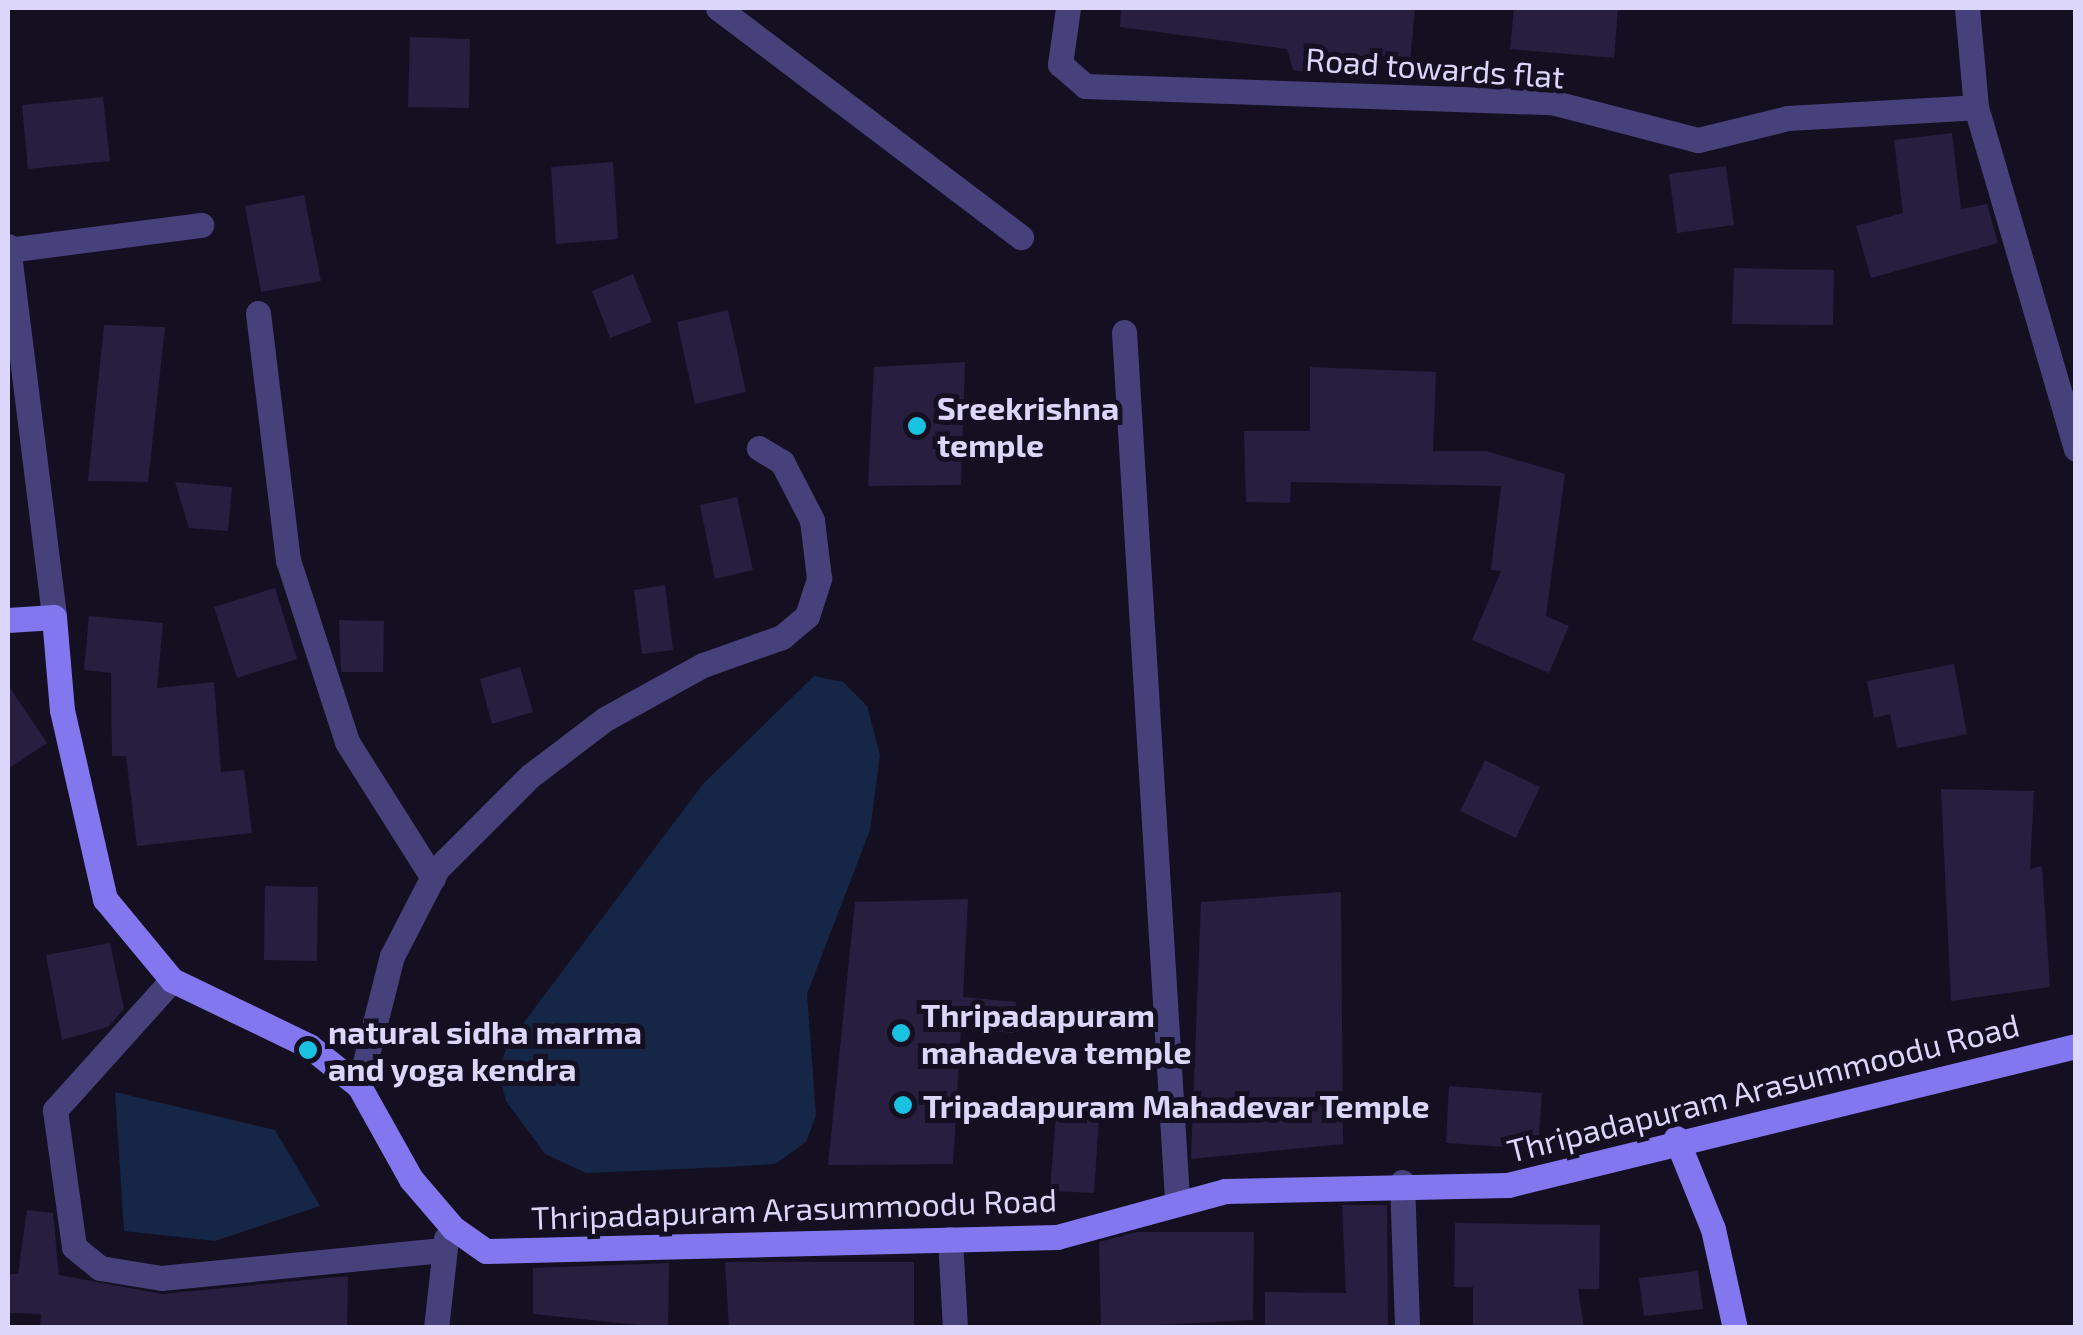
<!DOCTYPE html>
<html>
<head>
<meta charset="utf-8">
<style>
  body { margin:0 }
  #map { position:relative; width:2083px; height:1335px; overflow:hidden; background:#141021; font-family:"Exo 2",sans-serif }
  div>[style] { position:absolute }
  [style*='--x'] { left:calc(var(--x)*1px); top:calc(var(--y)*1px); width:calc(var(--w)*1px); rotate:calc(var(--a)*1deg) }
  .water>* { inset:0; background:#152646 }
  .building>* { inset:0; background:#271e40 }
  .street>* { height:25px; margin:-12.5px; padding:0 12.5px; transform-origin:12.5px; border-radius:12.5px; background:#46417b }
  .secondary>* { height:25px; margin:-12.5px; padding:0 12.5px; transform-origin:12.5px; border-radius:12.5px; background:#8277ef }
  .dots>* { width:28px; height:28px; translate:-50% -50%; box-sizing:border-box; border:5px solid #141021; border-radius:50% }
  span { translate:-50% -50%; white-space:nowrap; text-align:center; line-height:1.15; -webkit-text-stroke:10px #141021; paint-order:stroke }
  .street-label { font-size:32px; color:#dcd6fa }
  .poi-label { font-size:32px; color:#dcd6fa; font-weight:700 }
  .left { translate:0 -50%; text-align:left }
  .frame { position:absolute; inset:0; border:10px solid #dcd6fa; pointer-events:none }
</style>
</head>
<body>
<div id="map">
  <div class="water">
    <i style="clip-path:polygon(814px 676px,843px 682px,867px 706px,880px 755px,870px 830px,807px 994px,816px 1115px,806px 1142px,775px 1164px,727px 1167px,586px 1173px,545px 1154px,506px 1101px,499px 1073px,507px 1045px,703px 784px)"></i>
    <i style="clip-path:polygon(115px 1092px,275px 1130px,320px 1206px,215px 1241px,124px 1231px)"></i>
  </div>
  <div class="building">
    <i style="clip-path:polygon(1121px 8px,1415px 8px,1410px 62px,1321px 54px,1318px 74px,1293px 70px,1287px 49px,1120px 27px)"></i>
    <i style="clip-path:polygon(1514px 8px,1618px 8px,1614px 58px,1510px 49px)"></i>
    <i style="clip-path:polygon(410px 37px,470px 39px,469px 108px,408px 107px)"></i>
    <i style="clip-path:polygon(103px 97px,110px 161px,28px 169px,22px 105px)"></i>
    <i style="clip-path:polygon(1952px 133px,1961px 209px,1987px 204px,1998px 243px,1871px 278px,1856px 226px,1903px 213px,1894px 140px)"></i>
    <i style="clip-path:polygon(613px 162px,618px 239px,556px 244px,551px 167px)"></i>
    <i style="clip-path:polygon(1726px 166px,1734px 225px,1677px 233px,1669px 174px)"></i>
    <i style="clip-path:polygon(304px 195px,321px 281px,261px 292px,245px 206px)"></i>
    <i style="clip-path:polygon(1734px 268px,1834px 270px,1833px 325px,1732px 324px)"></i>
    <i style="clip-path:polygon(633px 274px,652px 322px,610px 338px,592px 291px)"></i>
    <i style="clip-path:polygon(728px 310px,746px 392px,695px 404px,677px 322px)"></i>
    <i style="clip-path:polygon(104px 325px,165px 327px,148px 482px,88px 481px)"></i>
    <i style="clip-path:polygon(965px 362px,961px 485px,868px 486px,874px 367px)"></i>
    <i style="clip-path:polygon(1310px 367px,1436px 372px,1433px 451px,1486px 451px,1565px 474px,1546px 616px,1569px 626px,1549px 673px,1472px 640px,1501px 571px,1491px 570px,1501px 486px,1291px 482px,1290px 503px,1246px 502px,1244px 431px,1310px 431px)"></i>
    <i style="clip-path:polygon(175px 482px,232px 487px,228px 531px,189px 528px)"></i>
    <i style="clip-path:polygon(737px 497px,753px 570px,715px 579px,700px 505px)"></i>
    <i style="clip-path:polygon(665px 585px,673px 650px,642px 654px,634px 590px)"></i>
    <i style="clip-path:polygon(275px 588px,297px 659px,237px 678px,214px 607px)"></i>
    <i style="clip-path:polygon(89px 616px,163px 623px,157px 688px,214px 682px,221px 772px,244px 770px,252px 833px,137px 846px,126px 756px,112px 756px,111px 673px,84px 670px)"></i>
    <i style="clip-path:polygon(339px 620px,384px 621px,383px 672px,341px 672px)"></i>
    <i style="clip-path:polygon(1954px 664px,1967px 734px,1897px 748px,1890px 714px,1874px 718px,1867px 681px)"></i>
    <i style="clip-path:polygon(520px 667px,533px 712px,492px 724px,480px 679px)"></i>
    <i style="clip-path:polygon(8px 685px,47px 743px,8px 769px)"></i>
    <i style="clip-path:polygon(1485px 760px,1540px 787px,1516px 838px,1460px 811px)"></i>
    <i style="clip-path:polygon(1941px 789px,2034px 791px,2030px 869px,2042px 866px,2050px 987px,1951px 1001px)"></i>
    <i style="clip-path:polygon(265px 886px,318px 887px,317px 961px,264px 960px)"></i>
    <i style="clip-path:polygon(1341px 892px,1343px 1144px,1191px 1159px,1201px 902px)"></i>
    <i style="clip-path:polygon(968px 899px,963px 997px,1016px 1002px,1013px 1033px,961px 1028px,953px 1164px,828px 1165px,855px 902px)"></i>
    <i style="clip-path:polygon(110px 943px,124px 1009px,108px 1027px,62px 1040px,46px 955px)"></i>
    <i style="clip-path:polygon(1449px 1086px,1542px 1093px,1538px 1149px,1446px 1143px)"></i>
    <i style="clip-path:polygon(1056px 1115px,1099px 1118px,1094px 1193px,1050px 1191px)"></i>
    <i style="clip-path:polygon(1342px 1205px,1387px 1205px,1388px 1328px,1265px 1328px,1265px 1292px,1346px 1293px)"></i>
    <i style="clip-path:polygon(27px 1210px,53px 1213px,59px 1275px,162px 1294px,348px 1276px,347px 1328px,40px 1328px,41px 1314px,8px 1313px,8px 1274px,18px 1274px)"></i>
    <i style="clip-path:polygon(1455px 1223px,1600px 1225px,1599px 1289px,1578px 1289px,1584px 1328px,1473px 1328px,1473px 1287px,1454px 1287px)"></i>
    <i style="clip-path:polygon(1137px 1232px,1254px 1232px,1253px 1320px,1101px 1328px,1099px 1242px)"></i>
    <i style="clip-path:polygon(725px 1262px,914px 1262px,914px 1328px,729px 1328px)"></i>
    <i style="clip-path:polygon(669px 1263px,668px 1328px,533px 1314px,533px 1268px)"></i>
    <i style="clip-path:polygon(1698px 1271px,1703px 1309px,1644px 1316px,1639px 1278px)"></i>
  </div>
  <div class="street">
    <i style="--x:718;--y:8;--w:380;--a:37.1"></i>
    <i style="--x:1068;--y:8;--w:57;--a:98.1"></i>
    <i style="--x:1060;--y:64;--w:33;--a:41"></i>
    <i style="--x:1085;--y:86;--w:466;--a:2"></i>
    <i style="--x:1551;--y:102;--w:152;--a:14.5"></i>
    <i style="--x:1698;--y:140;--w:93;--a:-13.7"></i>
    <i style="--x:1788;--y:118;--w:188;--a:-3.3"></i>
    <i style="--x:1976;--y:107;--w:356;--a:73.7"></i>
    <i style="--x:1967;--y:8;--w:99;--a:84.8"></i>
    <i style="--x:8;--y:246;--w:374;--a:82.9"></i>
    <i style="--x:8;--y:250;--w:195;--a:-7.4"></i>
    <i style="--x:258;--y:313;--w:249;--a:83.1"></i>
    <i style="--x:288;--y:560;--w:191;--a:72"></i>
    <i style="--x:347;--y:742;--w:161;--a:57.7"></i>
    <i style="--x:1124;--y:332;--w:869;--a:86.5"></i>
    <i style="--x:172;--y:980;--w:175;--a:132"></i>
    <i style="--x:55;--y:1110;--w:138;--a:82.1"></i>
    <i style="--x:74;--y:1247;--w:33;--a:39"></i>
    <i style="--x:100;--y:1268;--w:62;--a:9.3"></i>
    <i style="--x:161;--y:1278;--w:280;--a:-5.7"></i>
    <i style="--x:359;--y:1086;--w:134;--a:-75.8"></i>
    <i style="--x:392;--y:956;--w:98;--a:-62.7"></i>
    <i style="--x:437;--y:869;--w:132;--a:-45"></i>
    <i style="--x:530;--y:776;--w:94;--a:-37.2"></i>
    <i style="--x:605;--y:719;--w:112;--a:-28.9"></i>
    <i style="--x:703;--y:665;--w:84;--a:-19.5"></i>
    <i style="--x:782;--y:637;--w:33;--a:-40"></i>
    <i style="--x:807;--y:616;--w:40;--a:-72"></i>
    <i style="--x:819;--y:578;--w:58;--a:-96.9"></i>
    <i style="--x:812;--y:520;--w:65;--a:-117.3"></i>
    <i style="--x:782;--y:462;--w:27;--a:-149"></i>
    <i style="--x:1402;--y:1182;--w:146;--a:88"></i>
    <i style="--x:950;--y:1239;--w:89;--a:86.8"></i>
    <i style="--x:436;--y:1328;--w:90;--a:-83.6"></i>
  </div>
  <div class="secondary">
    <i style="--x:8;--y:620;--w:46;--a:-3.7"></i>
    <i style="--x:54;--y:617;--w:93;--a:85.1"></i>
    <i style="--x:62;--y:710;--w:194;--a:77.2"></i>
    <i style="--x:105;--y:899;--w:105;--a:50.4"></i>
    <i style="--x:172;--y:980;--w:152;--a:25.7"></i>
    <i style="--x:309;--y:1046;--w:64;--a:38.7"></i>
    <i style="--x:359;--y:1086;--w:107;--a:60.8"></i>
    <i style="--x:411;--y:1179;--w:65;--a:49.4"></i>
    <i style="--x:453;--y:1228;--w:40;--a:34.9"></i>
    <i style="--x:486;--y:1251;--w:571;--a:-1.4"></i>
    <i style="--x:1057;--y:1237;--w:174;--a:-15.3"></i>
    <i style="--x:1225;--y:1191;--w:283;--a:-1.2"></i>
    <i style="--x:1508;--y:1185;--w:585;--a:-13.75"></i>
    <i style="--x:1676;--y:1138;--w:98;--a:67.9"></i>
    <i style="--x:1713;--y:1229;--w:101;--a:77.5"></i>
  </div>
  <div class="dots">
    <i style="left:917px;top:426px;background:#1ac2e2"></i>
    <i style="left:901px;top:1033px;background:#1ac2e2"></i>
    <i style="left:308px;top:1050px;background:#1ac2e2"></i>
    <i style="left:903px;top:1105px;background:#1ac2e2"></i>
  </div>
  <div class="street-label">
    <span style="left:1435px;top:67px;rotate:4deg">Road towards flat</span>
    <span style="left:1763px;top:1087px;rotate:-14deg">Thripadapuram Arasummoodu Road</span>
    <span style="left:794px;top:1208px;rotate:-2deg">Thripadapuram Arasummoodu Road</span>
  </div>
  <div class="poi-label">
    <span class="left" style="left:937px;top:426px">Sreekrishna<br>temple</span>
    <span class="left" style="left:921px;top:1033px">Thripadapuram<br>mahadeva temple</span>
    <span class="left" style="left:328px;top:1050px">natural sidha marma<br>and yoga kendra</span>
    <span class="left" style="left:923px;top:1105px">Tripadapuram Mahadevar Temple</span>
  </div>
  <div class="frame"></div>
</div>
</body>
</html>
